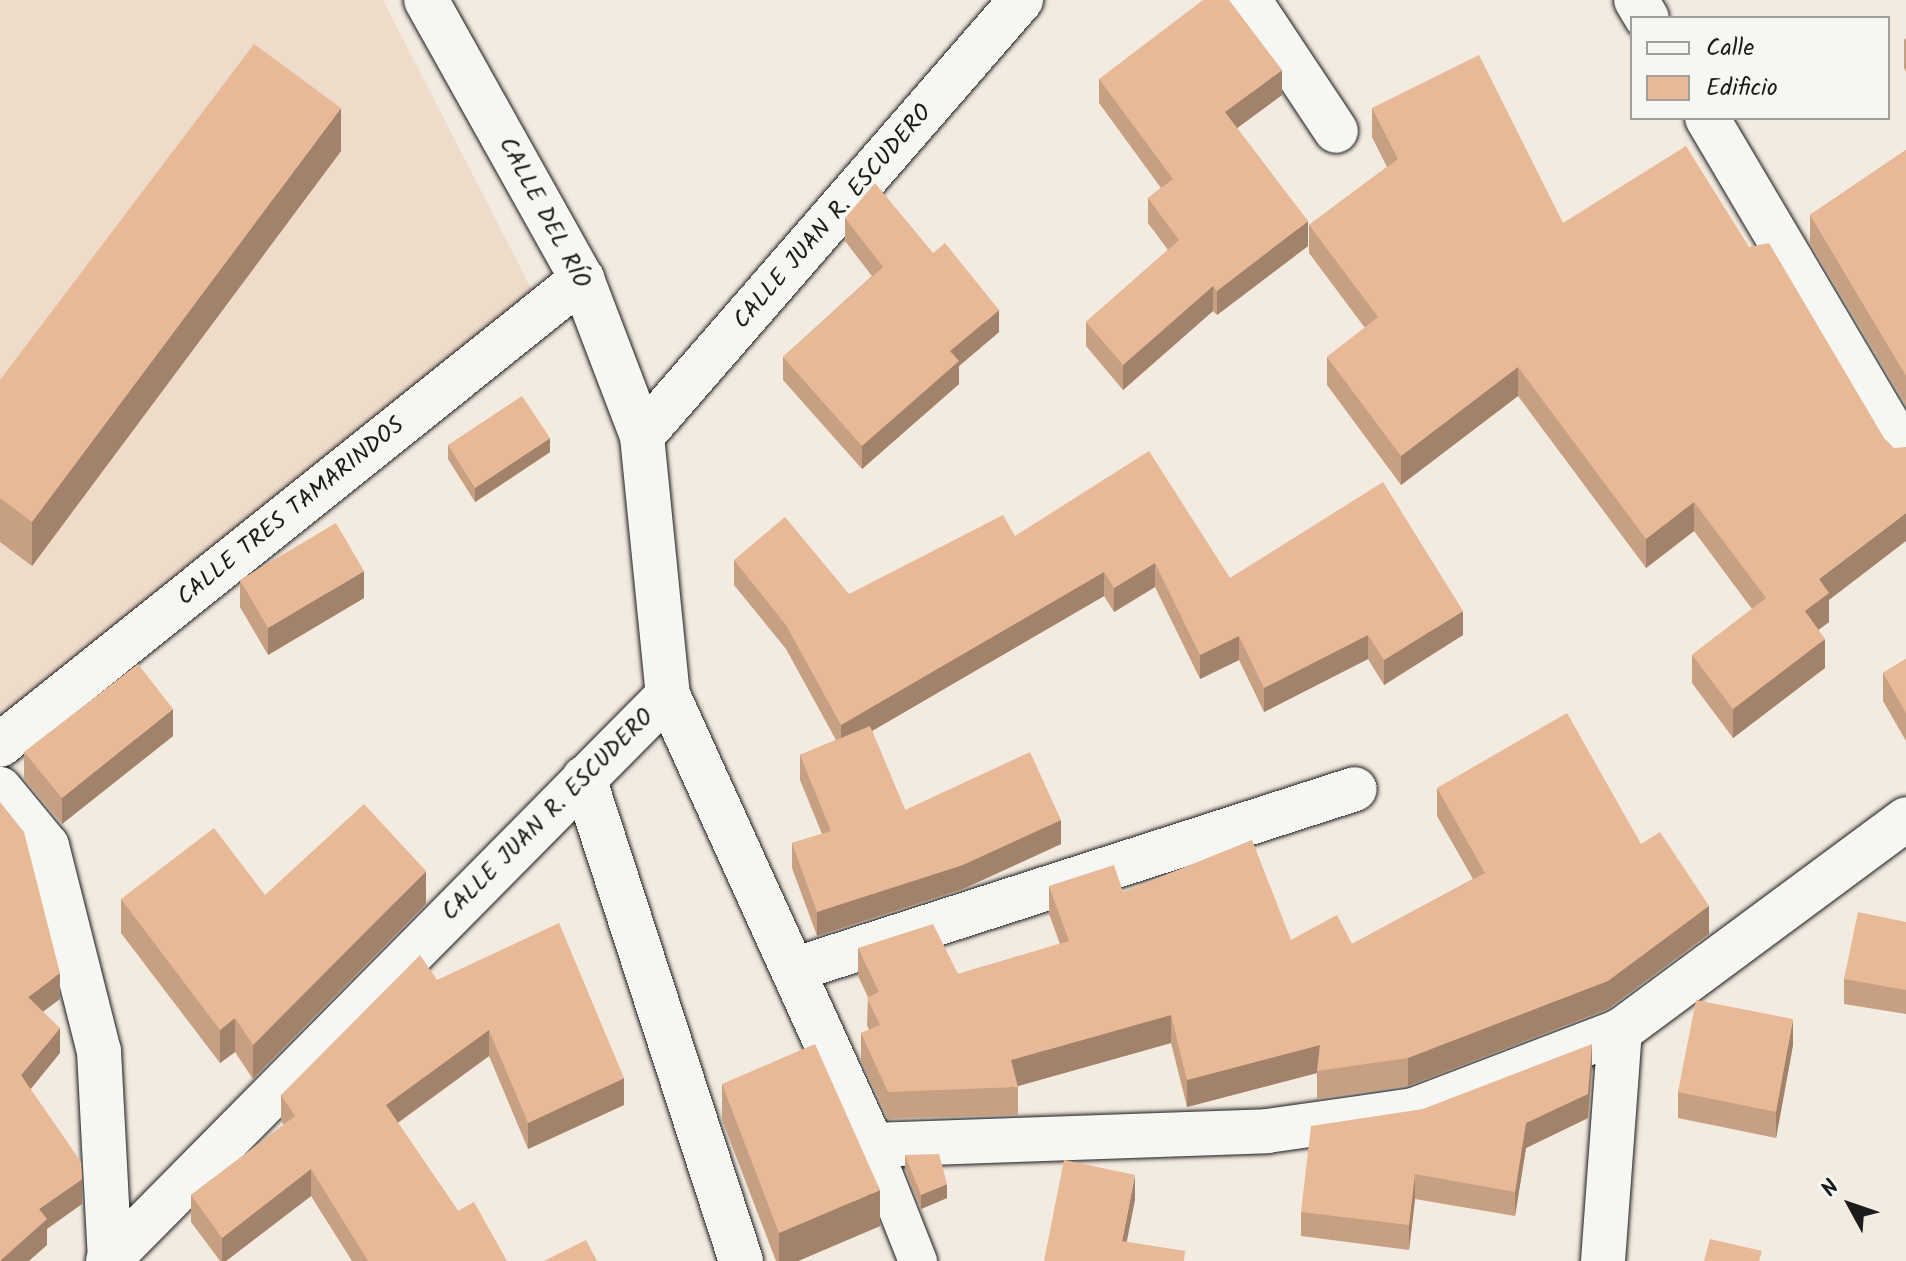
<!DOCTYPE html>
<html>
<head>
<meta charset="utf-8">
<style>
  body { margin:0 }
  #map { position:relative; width:1906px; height:1261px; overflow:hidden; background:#f3eae0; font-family:Kalam,sans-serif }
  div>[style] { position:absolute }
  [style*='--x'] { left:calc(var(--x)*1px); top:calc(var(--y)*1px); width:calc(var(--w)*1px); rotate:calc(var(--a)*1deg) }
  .built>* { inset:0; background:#efdbca }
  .roads { filter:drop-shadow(0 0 2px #1c1c1c) drop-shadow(0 0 2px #1c1c1c) }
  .lane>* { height:38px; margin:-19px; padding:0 19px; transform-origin:19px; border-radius:19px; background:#f6f6f2 }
  .street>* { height:44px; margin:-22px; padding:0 22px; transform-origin:22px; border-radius:22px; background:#f6f6f2 }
  .wall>* { inset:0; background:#c79f82 }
  .shaded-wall>* { inset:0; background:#a2826a }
  .building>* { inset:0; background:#e7b997 }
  span { translate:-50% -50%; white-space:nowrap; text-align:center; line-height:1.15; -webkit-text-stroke:6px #f6f6f2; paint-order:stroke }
  .street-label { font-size:24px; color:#1c1c1c }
  .legend { position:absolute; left:1630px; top:16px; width:260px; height:104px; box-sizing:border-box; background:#f6f6f2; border:2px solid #9f9f9c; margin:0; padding:10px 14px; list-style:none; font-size:24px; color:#1c1c1c }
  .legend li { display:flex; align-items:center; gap:16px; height:40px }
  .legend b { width:40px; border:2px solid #9f9f9c }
  .north { position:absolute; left:1810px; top:1165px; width:80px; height:80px; -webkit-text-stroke:6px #f6f6f2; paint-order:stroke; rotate:310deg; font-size:22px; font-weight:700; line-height:32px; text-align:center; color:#1c1c1c }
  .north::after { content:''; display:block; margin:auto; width:28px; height:36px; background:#1c1c1c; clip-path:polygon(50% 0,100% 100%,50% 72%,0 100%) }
</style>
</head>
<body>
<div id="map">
  <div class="built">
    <i style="clip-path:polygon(0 0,383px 0,533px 292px,0 716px)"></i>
  </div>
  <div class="roads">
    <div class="lane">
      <i style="--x:872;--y:1145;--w:125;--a:68.4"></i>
    </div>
    <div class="street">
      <i style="--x:426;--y:0;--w:320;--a:60.8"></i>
      <i style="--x:582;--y:279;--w:168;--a:69.1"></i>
      <i style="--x:642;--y:436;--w:260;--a:84.3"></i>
      <i style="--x:668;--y:695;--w:494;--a:65.6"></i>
      <i style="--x:872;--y:1145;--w:395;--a:-2"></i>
      <i style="--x:1267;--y:1131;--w:148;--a:-8.1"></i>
      <i style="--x:1414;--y:1110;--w:221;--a:-21"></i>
      <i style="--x:1620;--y:1031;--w:356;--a:-36.5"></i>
      <i style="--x:1249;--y:0;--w:157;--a:56.4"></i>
      <i style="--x:1636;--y:0;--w:21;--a:59"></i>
      <i style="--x:1707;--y:118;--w:391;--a:59.4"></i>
      <i style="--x:642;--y:436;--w:578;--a:-49"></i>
      <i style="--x:0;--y:745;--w:746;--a:-38.68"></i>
      <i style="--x:584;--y:778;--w:508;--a:71.99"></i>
      <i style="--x:0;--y:789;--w:74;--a:50.5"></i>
      <i style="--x:47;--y:846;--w:211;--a:75.8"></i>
      <i style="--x:99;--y:1051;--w:208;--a:87"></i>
      <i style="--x:793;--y:970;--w:590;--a:-17.85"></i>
      <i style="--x:108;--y:1261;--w:796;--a:-45.31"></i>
      <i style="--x:1603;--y:1261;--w:231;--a:-85.8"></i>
    </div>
  </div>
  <div class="wall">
    <i style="clip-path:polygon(1906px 38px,1906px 72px,1904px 68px,1904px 40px)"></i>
    <i style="clip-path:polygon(1099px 79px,1282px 95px,1237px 128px,1308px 246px,1217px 315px,1213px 311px,1123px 390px,1086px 346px,1086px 322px,1168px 250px,1148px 223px,1148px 198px,1161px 188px,1099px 103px)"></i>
    <i style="clip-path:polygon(1372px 108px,1563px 223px,1829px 600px,1829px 622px,1818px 630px,1825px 668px,1733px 738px,1692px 683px,1692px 655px,1752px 609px,1694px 531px,1646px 568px,1518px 396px,1401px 485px,1327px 385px,1327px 357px,1365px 328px,1309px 253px,1309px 225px,1387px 167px,1372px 137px)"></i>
    <i style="clip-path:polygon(1906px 150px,1906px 405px,1810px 243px,1810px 215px)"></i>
    <i style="clip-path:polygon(341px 151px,32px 566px,0 542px,0 380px)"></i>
    <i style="clip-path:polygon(845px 218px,999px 332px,959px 366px,959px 384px,862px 469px,783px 380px,783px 357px,872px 276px,845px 241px)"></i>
    <i style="clip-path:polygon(448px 445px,550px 452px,475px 502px,448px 459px)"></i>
    <i style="clip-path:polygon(1015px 536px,1230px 578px,1463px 635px,1384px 685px,1368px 659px,1264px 712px,1239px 660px,1200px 679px,1155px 587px,1114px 612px,1104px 596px,872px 731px,905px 810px,1061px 844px,963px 889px,817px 936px,792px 868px,792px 843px,822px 834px,800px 780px,800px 755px,836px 740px,786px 649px,734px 585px,734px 560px,849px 594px)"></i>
    <i style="clip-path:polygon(240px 580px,364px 598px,268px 655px,240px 607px)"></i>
    <i style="clip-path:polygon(1906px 659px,1906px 741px,1883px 701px,1883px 673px)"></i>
    <i style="clip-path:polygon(173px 736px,62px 824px,24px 779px,24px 752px)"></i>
    <i style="clip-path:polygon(1437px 788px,1641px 844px,1709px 934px,1608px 1009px,1408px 1086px,1317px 1099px,1317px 1073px,1187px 1107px,1171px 1043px,1018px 1086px,1018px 1115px,888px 1119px,861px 1061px,861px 1033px,869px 1030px,867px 1025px,868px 997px,858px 976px,858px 948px,958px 974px,1060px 944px,1049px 914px,1049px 886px,1123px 892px,1291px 940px,1352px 944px,1473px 879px,1437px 816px)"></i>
    <i style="clip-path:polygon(265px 895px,426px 904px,253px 1079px,235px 1052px,220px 1063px,121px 933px,121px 899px)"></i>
    <i style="clip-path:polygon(1906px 922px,1906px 1014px,1844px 1004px,1844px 979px)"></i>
    <i style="clip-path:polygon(437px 980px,624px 1105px,528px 1149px,489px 1056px,398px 1123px,458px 1211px,507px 1261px,352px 1261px,311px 1196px,226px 1261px,220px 1261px,191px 1222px,191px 1195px,284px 1125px,281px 1121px,281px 1095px)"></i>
    <i style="clip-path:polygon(1793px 1045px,1776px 1138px,1678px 1118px,1678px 1092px)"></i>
    <i style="clip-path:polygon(1592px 1068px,1588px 1118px,1526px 1148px,1515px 1216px,1415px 1199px,1409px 1250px,1301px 1236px,1301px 1212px,1423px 1109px)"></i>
    <i style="clip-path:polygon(722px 1084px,880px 1226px,798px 1261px,776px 1261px,722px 1120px)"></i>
    <i style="clip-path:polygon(905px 1155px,947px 1198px,921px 1209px,905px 1169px)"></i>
  </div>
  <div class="shaded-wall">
    <i style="clip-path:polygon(1282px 70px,1282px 95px,1225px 137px,1225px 112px)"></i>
    <i style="clip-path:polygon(341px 108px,341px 151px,32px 566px,32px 522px)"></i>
    <i style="clip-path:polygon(1308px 221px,1308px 246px,1217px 315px,1217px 291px)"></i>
    <i style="clip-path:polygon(1213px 286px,1213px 311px,1123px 390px,1123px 365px)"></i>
    <i style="clip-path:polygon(999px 310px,999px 332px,959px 366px,959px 384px,862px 469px,862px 446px,950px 351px)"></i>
    <i style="clip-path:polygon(1518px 367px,1518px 396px,1401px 485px,1401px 456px)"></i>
    <i style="clip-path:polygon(550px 438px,550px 452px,475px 502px,475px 488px)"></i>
    <i style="clip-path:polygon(1694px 502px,1694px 531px,1646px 568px,1646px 539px)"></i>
    <i style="clip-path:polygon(1906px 513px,1906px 541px,1829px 600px,1829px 622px,1805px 640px,1805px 611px,1819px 579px)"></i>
    <i style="clip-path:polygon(1155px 563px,1155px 587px,1114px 612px,1114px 588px)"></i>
    <i style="clip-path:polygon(364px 571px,364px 598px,268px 655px,268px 628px)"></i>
    <i style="clip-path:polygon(1104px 572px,1104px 596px,841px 749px,841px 725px)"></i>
    <i style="clip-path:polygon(1463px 611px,1463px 635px,1384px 685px,1384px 660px)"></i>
    <i style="clip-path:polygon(1368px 635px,1368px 659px,1264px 712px,1264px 688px)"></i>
    <i style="clip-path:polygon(1239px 636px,1239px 660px,1200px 679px,1200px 655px)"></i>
    <i style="clip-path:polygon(1825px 639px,1825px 668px,1733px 738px,1733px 709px)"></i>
    <i style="clip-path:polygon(173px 709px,173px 736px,62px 824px,62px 798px)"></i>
    <i style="clip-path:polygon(1061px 820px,1061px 844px,963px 889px,817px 936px,817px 912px)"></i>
    <i style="clip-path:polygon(426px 871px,426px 904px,253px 1079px,253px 1045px)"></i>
    <i style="clip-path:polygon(1709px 906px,1709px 934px,1608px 1009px,1408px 1086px,1408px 1058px)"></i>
    <i style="clip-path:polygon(60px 973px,60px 999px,28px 1023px,28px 997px)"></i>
    <i style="clip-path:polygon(1171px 1015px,1171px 1043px,1011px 1088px,1011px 1060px)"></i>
    <i style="clip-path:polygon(235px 1018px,235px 1052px,220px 1063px,220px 1030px)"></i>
    <i style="clip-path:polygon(1793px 1019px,1793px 1045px,1776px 1138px,1776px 1112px)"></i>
    <i style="clip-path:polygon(60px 1028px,60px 1053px,21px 1101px,21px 1075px)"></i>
    <i style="clip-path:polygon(489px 1030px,489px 1056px,386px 1131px,386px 1105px)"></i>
    <i style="clip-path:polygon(1592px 1044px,1592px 1068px,1588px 1118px,1526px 1148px,1515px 1216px,1515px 1192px,1526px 1123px)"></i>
    <i style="clip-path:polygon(1320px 1045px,1317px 1073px,1187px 1107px,1187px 1080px)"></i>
    <i style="clip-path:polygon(624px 1078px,624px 1105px,528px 1149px,528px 1123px)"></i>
    <i style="clip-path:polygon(311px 1169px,311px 1196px,226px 1261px,222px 1261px,222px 1238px)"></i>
    <i style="clip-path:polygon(1415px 1174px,1415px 1199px,1409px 1250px,1409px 1225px)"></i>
    <i style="clip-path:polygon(1135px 1175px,1135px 1200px,1123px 1261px,1122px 1241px)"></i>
    <i style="clip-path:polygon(82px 1179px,82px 1204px,47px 1229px,47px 1245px,29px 1261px,0 1261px,39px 1209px)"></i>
    <i style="clip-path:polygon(947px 1184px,947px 1198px,921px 1209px,921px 1195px)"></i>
    <i style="clip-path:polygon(880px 1190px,880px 1226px,798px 1261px,779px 1261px,779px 1233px)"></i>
  </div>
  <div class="building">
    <i style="clip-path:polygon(1203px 0,1229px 0,1282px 70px,1225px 112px,1308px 221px,1217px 291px,1213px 286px,1123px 365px,1086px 322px,1179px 240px,1148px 198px,1173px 179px,1099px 79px)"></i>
    <i style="clip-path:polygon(254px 44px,341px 108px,32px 522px,0 498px,0 380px)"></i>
    <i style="clip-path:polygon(1479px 55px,1563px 223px,1686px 146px,1749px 247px,1769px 243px,1884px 438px,1894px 448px,1906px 447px,1906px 513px,1819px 579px,1829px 593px,1805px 611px,1825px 639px,1733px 709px,1692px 655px,1766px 598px,1694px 502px,1646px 539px,1518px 367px,1401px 456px,1327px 357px,1378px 317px,1309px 225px,1398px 159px,1372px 108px)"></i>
    <i style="clip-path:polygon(1906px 150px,1906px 376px,1810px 215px)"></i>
    <i style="clip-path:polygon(875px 183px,933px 253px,945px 243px,999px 310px,950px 351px,959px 361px,862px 446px,783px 357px,883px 267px,845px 218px)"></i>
    <i style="clip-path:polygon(522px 396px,550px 438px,475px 488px,448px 445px)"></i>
    <i style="clip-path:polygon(1149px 451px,1230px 578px,1383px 482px,1463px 611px,1384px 660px,1368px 635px,1264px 688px,1239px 636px,1200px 655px,1155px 563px,1114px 588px,1104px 572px,841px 725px,786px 625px,734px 560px,785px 517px,849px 594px,1003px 515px,1015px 536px)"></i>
    <i style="clip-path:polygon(336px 523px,364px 571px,268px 628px,240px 580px)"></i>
    <i style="clip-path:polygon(1906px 659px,1906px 713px,1883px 673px)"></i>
    <i style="clip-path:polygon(138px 664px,173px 709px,62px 798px,24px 752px)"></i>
    <i style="clip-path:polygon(1567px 713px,1641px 844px,1660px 832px,1709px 906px,1608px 981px,1408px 1058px,1317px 1071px,1320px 1045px,1187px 1080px,1171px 1015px,1011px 1060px,1018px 1087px,888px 1092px,861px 1033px,880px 1025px,867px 998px,879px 992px,858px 948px,933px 924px,958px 974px,1069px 941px,1049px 886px,1114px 865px,1123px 892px,1252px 840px,1291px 940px,1337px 915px,1352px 944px,1485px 873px,1437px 788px)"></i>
    <i style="clip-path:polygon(870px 726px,905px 810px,1030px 752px,1061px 820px,963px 865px,817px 912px,792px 843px,831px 831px,800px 755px)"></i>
    <i style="clip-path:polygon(0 802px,24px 832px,60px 973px,28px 997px,60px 1028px,21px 1075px,81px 1162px,82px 1179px,39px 1209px,47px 1219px,0 1261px)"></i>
    <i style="clip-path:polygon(364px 804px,426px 871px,253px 1045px,235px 1018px,220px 1030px,121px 899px,214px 828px,265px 895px)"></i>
    <i style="clip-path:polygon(1858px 912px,1906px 922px,1906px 990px,1844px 979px)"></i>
    <i style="clip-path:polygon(559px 923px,624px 1078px,528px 1123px,489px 1030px,386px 1105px,458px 1211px,474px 1202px,507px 1261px,368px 1261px,311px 1169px,222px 1238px,191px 1195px,295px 1116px,281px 1095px,420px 955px,437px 980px)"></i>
    <i style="clip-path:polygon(1696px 1000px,1793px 1019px,1776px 1112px,1678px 1092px)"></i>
    <i style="clip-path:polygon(815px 1044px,880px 1190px,779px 1233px,722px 1084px)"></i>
    <i style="clip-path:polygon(1592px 1044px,1588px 1094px,1526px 1123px,1515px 1192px,1415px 1174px,1409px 1225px,1301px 1212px,1311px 1126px,1423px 1109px)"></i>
    <i style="clip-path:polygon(939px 1154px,947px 1184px,921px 1195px,905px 1155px)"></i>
    <i style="clip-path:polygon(1064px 1160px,1135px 1175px,1122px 1241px,1185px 1251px,1184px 1261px,1044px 1261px)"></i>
    <i style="clip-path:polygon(1710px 1239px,1762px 1251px,1759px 1261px,1704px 1261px)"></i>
    <i style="clip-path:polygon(586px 1240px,597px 1261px,544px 1261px)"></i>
  </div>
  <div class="street-label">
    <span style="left:544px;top:213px;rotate:62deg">CALLE DEL RÍO</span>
    <span style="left:833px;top:217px;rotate:-49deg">CALLE JUAN R. ESCUDERO</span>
    <span style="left:291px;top:512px;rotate:-39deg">CALLE TRES TAMARINDOS</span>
    <span style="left:548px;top:815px;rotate:-45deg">CALLE JUAN R. ESCUDERO</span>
  </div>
  <ul class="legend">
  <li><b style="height:10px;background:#f6f6f2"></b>Calle</li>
  <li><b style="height:22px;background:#e7b997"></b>Edificio</li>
  </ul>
  <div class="north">N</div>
</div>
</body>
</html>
